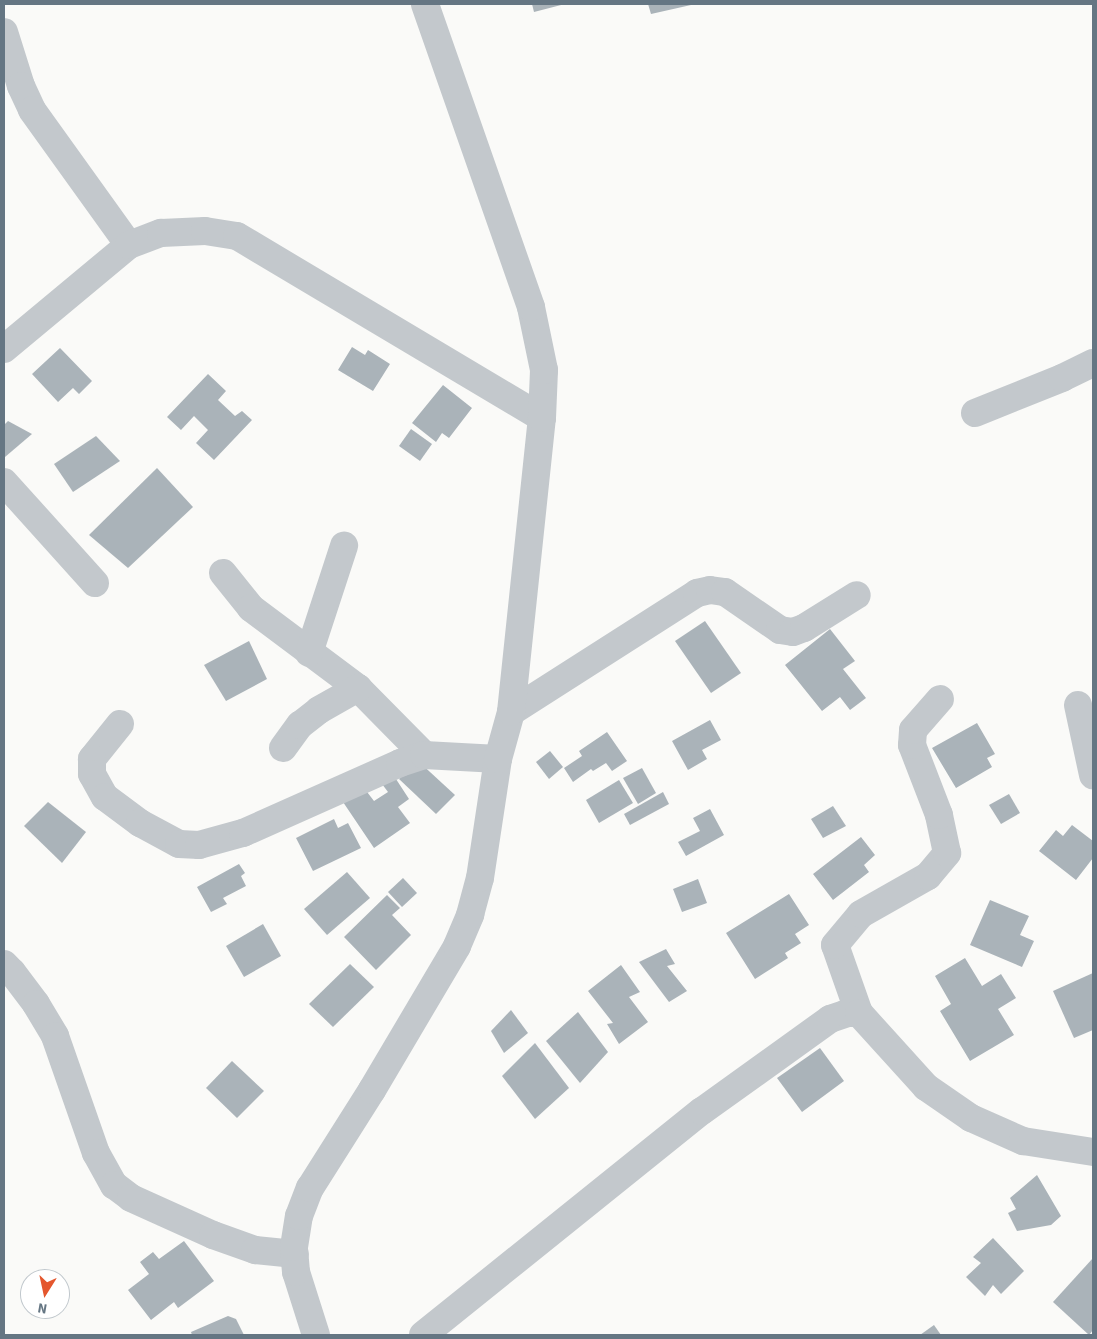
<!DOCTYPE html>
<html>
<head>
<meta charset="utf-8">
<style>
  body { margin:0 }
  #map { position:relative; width:1097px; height:1339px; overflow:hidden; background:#fafaf8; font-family:"Source Sans 3",sans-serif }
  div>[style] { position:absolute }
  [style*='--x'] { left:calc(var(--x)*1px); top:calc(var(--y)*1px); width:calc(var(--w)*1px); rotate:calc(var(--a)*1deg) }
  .building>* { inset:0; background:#aab3b9 }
  .minor>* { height:28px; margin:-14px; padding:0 14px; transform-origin:14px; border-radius:14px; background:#c3c8cc }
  span { translate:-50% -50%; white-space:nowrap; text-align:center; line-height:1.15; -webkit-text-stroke:5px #fff; paint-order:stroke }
  .frame { position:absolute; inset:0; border:5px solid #657683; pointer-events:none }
  .north { position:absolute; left:20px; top:1269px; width:50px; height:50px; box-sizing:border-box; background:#fff; border:1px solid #c1c8cd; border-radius:50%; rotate:190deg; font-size:14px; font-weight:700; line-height:20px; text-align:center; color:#657683 }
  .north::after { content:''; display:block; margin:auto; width:18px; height:22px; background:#e4572e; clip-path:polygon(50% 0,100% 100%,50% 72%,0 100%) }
</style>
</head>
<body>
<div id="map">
  <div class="building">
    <i style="clip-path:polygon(532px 4px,565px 4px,534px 12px)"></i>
    <i style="clip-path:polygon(648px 4px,691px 4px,691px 5px,651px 14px)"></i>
    <i style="clip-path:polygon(352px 347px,365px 355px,368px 350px,390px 364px,373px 391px,338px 370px)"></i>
    <i style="clip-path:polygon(60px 348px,92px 381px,79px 394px,73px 388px,58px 402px,32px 374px)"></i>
    <i style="clip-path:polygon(208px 374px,226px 391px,218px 400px,235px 416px,242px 411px,252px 420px,214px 460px,196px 443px,208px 430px,194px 416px,181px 430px,167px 417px)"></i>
    <i style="clip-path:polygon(443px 385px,472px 408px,449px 438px,442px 433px,436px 442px,412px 423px)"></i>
    <i style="clip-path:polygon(8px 421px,32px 434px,5px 457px,4px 425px)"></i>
    <i style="clip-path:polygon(411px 429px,432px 444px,420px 461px,399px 446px)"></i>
    <i style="clip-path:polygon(96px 436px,120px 461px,73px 492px,54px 464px)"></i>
    <i style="clip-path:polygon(157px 468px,193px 507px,128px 568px,89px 535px)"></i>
    <i style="clip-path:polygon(705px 621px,741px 673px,711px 693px,675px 641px)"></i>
    <i style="clip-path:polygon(830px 629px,855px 661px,843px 669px,866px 698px,850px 710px,840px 697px,822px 711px,785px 665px)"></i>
    <i style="clip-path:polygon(249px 641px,267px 679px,226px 701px,204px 665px)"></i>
    <i style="clip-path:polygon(710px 720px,721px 740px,702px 750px,707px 759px,688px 770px,672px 741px)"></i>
    <i style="clip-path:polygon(977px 723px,995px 754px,987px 758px,992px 767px,956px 788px,932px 748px)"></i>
    <i style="clip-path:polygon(607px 732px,627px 761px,612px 771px,606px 763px,593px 771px,591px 769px,573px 782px,564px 768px,582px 756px,579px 751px)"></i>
    <i style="clip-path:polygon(550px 751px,563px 767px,549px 779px,536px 762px)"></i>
    <i style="clip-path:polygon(417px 760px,455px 795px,436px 814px,399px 779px)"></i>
    <i style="clip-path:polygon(642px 768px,656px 793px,638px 804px,623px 778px)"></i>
    <i style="clip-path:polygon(394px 776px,409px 799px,398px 807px,410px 823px,374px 848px,343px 802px,364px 788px,374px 801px,388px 792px,382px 784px)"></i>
    <i style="clip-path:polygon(619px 780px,633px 803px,599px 823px,586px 800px)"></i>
    <i style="clip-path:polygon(663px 792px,669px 804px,630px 825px,624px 814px)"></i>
    <i style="clip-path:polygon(1009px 794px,1020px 813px,1001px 824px,989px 805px)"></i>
    <i style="clip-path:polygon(48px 802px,86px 832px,62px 863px,24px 826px)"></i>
    <i style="clip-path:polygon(833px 806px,846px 826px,823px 838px,811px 819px)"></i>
    <i style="clip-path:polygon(710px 809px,724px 835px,686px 856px,678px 842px,700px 831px,693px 818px)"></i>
    <i style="clip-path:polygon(334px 819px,338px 828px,348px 823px,361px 848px,313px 871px,296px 838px)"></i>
    <i style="clip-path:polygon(1072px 825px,1093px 841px,1093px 858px,1076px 880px,1039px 851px,1056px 830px,1063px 836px)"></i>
    <i style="clip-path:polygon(861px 837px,875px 855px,864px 865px,869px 872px,833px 900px,813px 874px)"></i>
    <i style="clip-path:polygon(239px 864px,245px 873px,241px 876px,246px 886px,223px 898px,227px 904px,211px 912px,197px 887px)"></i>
    <i style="clip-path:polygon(347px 872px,370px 898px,327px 935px,304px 909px)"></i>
    <i style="clip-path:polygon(403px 878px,417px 893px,402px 907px,388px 892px)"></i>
    <i style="clip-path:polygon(698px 879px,707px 903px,682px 912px,673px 889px)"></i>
    <i style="clip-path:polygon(789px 894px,809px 925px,795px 934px,801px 943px,785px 953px,788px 958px,755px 979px,726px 933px)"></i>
    <i style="clip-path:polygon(387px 895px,400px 908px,392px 915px,411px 935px,376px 970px,344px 937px)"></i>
    <i style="clip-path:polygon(990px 900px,1029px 916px,1020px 935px,1034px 941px,1022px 967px,970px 945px)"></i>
    <i style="clip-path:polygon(263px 924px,281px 956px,244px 977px,226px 946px)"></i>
    <i style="clip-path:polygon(666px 949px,675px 964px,667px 966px,687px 991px,669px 1002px,639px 962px)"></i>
    <i style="clip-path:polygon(965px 958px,982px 986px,1001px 974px,1016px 998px,998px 1009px,1014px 1035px,970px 1061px,940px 1011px,951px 1004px,935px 976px)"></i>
    <i style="clip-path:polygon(350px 964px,374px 987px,333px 1027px,309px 1004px)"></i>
    <i style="clip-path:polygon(621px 965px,640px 992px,629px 997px,648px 1022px,619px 1044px,607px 1024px,613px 1023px,588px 991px)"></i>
    <i style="clip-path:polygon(1093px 973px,1093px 1030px,1074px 1038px,1053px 991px)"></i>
    <i style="clip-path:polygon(511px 1010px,528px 1033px,504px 1053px,491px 1031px)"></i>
    <i style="clip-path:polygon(578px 1012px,608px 1052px,580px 1083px,546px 1041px)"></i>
    <i style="clip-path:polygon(535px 1043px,569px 1088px,535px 1119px,502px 1076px)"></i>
    <i style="clip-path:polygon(820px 1048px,844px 1081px,802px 1112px,777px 1078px)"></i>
    <i style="clip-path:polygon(232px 1061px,264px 1091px,237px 1118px,206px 1088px)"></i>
    <i style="clip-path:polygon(1037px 1175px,1061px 1216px,1051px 1225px,1017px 1231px,1008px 1213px,1016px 1209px,1010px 1198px)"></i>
    <i style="clip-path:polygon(993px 1238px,1024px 1271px,1001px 1294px,993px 1285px,985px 1296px,966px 1277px,981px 1263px,973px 1257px)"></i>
    <i style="clip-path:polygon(184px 1241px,214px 1281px,178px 1308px,174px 1302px,151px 1320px,128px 1290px,149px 1274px,140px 1262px,153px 1252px,159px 1259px)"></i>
    <i style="clip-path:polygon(1093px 1258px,1093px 1330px,1089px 1335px,1053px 1302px)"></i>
    <i style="clip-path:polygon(228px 1316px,236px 1319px,244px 1335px,192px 1335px,191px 1332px)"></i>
    <i style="clip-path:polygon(934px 1325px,941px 1335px,920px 1335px)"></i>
  </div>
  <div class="minor">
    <i style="--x:4;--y:32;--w:57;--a:72.5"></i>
    <i style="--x:21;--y:86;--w:26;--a:65"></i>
    <i style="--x:32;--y:110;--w:166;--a:54.3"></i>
    <i style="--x:4;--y:349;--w:163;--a:-39.8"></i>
    <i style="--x:129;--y:245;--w:34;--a:-21"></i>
    <i style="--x:161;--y:233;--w:44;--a:-2.6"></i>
    <i style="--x:205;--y:231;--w:32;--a:9"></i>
    <i style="--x:237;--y:236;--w:355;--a:30.8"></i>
    <i style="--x:975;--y:413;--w:94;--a:-21.9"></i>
    <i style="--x:1062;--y:378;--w:34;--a:-26"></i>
    <i style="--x:4;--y:482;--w:136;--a:48"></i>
    <i style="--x:223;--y:573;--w:45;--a:51.3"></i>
    <i style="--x:251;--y:608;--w:134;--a:36.8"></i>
    <i style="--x:358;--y:688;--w:94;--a:45.4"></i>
    <i style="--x:309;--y:653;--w:113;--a:-71.9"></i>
    <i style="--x:1078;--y:705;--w:72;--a:77.9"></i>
    <i style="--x:511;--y:712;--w:221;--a:-32.6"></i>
    <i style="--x:697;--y:593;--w:13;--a:-13"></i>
    <i style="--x:710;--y:590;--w:15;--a:8"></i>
    <i style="--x:725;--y:592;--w:67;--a:34.6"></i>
    <i style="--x:780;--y:630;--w:13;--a:9"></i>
    <i style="--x:793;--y:632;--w:12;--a:-20"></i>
    <i style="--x:804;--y:628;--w:62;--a:-31.9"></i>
    <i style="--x:120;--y:724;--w:45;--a:128.7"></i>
    <i style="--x:92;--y:759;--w:15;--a:90"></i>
    <i style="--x:92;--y:774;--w:26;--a:61"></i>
    <i style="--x:105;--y:797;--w:44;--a:36.6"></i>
    <i style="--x:140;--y:823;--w:44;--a:28.3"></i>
    <i style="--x:179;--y:844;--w:20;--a:3"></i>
    <i style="--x:199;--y:845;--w:46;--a:-15.3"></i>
    <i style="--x:243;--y:833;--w:172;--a:-24"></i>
    <i style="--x:400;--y:763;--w:25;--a:-18"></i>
    <i style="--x:424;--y:755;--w:74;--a:3.1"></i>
    <i style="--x:283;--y:748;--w:29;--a:-54"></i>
    <i style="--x:300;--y:725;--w:24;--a:-38"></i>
    <i style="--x:319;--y:710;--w:45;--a:-29.4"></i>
    <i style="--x:4;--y:964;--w:11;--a:45"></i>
    <i style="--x:12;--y:972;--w:40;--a:53"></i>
    <i style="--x:36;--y:1004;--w:37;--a:59"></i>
    <i style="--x:55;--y:1036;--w:124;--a:70.7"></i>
    <i style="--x:96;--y:1153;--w:37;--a:61"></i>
    <i style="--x:114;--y:1185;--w:21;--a:37"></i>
    <i style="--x:131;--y:1198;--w:90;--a:24.3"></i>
    <i style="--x:213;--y:1235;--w:45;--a:19.7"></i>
    <i style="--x:255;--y:1250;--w:40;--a:5.7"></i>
    <i style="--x:859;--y:1013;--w:72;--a:-109.4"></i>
    <i style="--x:835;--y:945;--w:40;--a:-50"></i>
    <i style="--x:861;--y:914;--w:77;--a:-29.6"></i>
    <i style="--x:928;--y:876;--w:30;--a:-50"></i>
    <i style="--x:947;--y:853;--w:39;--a:-102"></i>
    <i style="--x:939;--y:815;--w:75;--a:-111.1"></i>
    <i style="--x:912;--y:745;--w:15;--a:-86"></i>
    <i style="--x:913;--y:730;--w:41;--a:-48.9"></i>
    <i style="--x:316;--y:1335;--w:66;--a:-107.6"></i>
    <i style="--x:296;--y:1272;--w:25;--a:-95"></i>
    <i style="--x:294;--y:1247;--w:31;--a:-81"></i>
    <i style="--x:299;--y:1216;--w:30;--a:-69"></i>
    <i style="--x:310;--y:1188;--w:116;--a:-57.7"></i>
    <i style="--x:372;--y:1090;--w:167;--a:-59.4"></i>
    <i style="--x:457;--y:946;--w:34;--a:-67"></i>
    <i style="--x:470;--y:915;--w:38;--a:-75"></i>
    <i style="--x:480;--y:878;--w:120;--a:-81.4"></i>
    <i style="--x:498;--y:759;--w:49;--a:-74.5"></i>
    <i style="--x:511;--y:712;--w:296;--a:-84"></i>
    <i style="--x:542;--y:418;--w:48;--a:-87.6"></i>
    <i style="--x:544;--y:370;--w:64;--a:-101.7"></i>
    <i style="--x:531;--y:307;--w:321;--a:-109.3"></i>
    <i style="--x:423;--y:1335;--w:358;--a:-38.8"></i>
    <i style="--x:702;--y:1111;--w:158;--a:-35.7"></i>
    <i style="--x:830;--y:1019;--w:18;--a:-19"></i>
    <i style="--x:847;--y:1013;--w:12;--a:0"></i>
    <i style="--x:859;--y:1013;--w:100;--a:47.8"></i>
    <i style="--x:926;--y:1087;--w:55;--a:34.6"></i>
    <i style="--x:971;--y:1118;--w:57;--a:23.9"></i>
    <i style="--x:1023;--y:1141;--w:71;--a:8.9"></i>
  </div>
  <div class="frame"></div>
  <div class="north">N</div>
</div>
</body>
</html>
